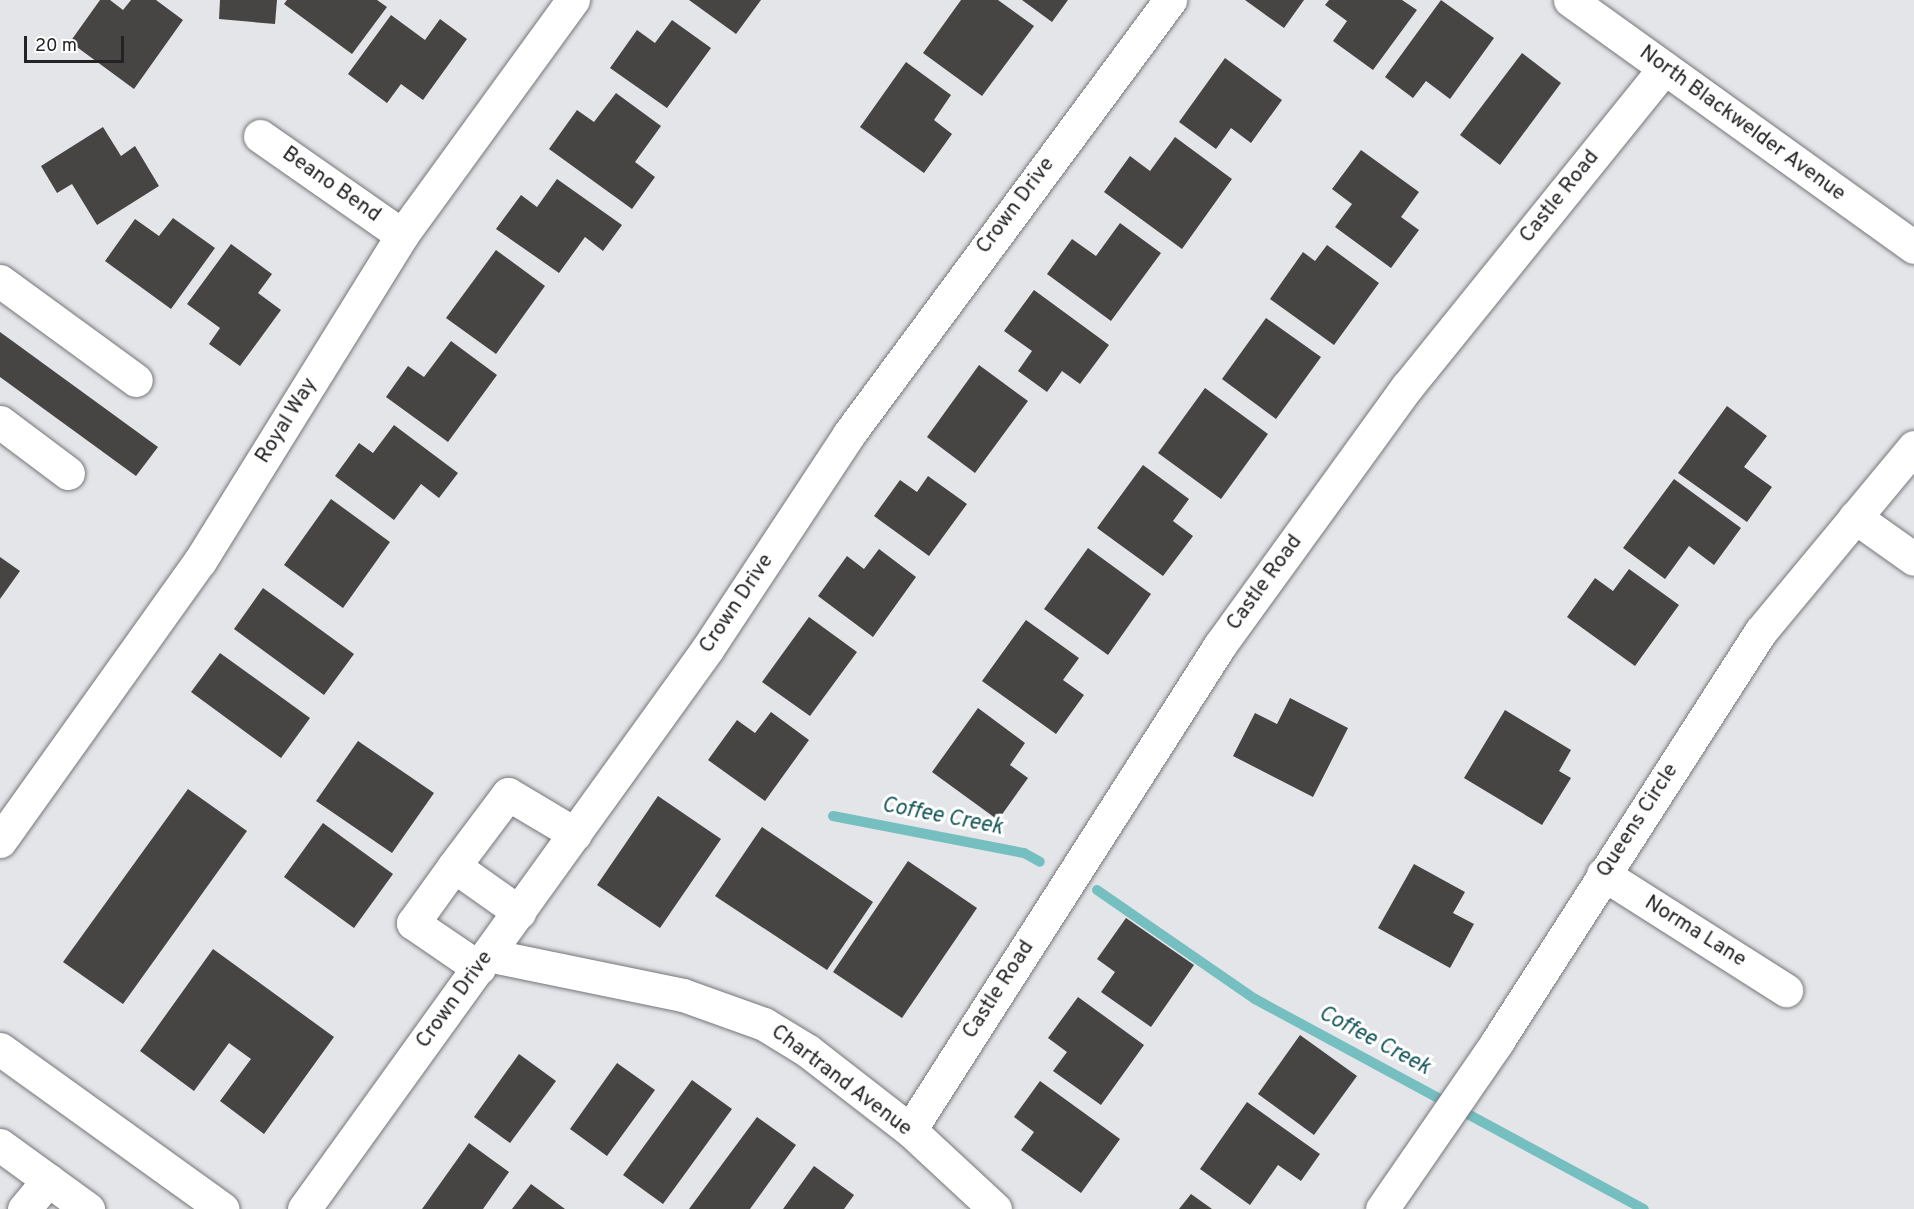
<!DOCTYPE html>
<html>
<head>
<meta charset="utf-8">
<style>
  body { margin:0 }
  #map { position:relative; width:1914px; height:1209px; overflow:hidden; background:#e4e5e9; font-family:Overpass,sans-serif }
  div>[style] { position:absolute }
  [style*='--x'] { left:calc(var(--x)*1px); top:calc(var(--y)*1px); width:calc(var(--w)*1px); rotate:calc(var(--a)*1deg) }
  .stream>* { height:10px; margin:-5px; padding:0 5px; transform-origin:5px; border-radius:5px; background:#75bfc1 }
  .building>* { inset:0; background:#474543 }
  .roads { filter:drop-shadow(0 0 2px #757679) drop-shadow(0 0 2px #757679) }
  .minor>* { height:33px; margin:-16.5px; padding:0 16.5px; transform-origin:16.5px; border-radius:16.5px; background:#fff }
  span { translate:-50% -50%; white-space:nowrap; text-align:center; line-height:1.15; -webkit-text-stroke:6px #fff; paint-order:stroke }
  .street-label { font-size:21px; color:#232325 }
  .water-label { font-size:22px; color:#18585a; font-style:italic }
  .scale { position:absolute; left:24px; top:36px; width:100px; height:27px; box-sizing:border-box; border:3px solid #232325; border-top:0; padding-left:8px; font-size:18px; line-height:21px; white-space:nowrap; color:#232325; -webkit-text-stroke:4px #fff; paint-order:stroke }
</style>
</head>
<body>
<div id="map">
  <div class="stream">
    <i style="--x:833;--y:816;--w:195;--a:11"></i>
    <i style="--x:1024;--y:853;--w:18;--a:29"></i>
    <i style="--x:1097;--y:890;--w:192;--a:34.6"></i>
    <i style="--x:1255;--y:999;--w:442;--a:28.4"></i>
  </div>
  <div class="building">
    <i style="clip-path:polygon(100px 0,110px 0,123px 10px,131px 0,156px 0,183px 20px,134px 89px,70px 42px)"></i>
    <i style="clip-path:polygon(220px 0,277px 0,275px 24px,219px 19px)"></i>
    <i style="clip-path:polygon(287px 0,377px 0,387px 7px,352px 54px,284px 4px)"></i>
    <i style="clip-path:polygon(689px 0,761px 0,736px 34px)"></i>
    <i style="clip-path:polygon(961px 0,998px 0,1034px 26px,982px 96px,923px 53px)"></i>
    <i style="clip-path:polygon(1022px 0,1068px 0,1052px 22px)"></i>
    <i style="clip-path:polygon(1245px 0,1304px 0,1284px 28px)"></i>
    <i style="clip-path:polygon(1329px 0,1402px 0,1417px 10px,1373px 70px,1333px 41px,1347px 21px,1325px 5px)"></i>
    <i style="clip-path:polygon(1441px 0,1494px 38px,1450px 99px,1426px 81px,1413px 98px,1385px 77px)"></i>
    <i style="clip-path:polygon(391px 15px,425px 40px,440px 19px,467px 39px,423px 100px,401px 84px,387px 103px,348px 74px)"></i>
    <i style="clip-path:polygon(672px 20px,711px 48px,667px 108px,610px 68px,637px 30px,655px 43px)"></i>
    <i style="clip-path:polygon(1522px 53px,1561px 83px,1500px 165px,1460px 135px)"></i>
    <i style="clip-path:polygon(1225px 58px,1282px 100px,1251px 143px,1231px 128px,1216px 149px,1179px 122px)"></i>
    <i style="clip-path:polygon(906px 62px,951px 95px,934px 120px,952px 134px,924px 173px,860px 127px)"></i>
    <i style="clip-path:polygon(616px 93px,661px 126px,635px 162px,655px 177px,632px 209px,549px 149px,577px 110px,594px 122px)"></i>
    <i style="clip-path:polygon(103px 127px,121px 156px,135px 146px,159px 186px,97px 225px,72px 184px,57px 193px,41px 166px)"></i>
    <i style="clip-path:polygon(1175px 137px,1232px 179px,1182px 249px,1104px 192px,1130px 156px,1150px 171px)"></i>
    <i style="clip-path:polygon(1361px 150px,1419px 192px,1401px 217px,1419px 230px,1391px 268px,1335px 227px,1352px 204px,1332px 189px)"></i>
    <i style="clip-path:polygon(557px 179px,622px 225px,603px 251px,585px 237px,559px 273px,496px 229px,521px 195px,537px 207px)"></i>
    <i style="clip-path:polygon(173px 218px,215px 248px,171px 309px,105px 261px,135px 219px,159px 236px)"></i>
    <i style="clip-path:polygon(1120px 223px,1161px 253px,1111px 321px,1047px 274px,1072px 239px,1096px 256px)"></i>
    <i style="clip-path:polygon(231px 244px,272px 274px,258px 293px,281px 310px,240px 366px,209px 344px,220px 328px,187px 304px)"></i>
    <i style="clip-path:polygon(1327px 245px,1379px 283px,1334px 345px,1270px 299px,1303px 252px,1315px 261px)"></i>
    <i style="clip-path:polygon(496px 250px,545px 286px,496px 354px,446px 318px)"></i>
    <i style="clip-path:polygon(1034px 290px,1109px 345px,1080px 384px,1062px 371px,1047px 392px,1018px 371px,1032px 351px,1004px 331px)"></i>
    <i style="clip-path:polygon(1266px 318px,1321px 357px,1276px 419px,1222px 379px)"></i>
    <i style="clip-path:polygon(0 332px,158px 447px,136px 476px,0 377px)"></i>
    <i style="clip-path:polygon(451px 341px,497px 375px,448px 442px,386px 397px,408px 366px,424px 377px)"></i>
    <i style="clip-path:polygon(979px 365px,1028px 401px,975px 473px,927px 437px)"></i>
    <i style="clip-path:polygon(1205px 388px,1268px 434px,1221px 499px,1158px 453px)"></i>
    <i style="clip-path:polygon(1727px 406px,1767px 436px,1744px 467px,1772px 487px,1747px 522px,1678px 473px)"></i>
    <i style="clip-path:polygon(394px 425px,458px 473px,439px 498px,421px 484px,394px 520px,335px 476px,359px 443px,373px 453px)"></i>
    <i style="clip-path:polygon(1143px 465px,1189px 499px,1173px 521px,1193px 536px,1163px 576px,1097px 528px)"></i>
    <i style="clip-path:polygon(928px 476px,967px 504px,929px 556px,874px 516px,900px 480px,917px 492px)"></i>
    <i style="clip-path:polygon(1674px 479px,1741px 528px,1714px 565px,1689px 546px,1665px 579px,1623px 548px)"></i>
    <i style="clip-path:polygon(331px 499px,390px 542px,343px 608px,284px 565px)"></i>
    <i style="clip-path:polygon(1088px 548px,1151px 594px,1108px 655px,1044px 609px)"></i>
    <i style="clip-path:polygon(879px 549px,916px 577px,873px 637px,818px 596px,847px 556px,864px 569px)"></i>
    <i style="clip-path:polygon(0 557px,20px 571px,0 599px)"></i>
    <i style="clip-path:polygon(1629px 569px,1679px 605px,1635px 666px,1567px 617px,1595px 578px,1613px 591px)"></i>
    <i style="clip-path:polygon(263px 588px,354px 654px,324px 695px,234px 629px)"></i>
    <i style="clip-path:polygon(809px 617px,857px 652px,810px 716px,762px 682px)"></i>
    <i style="clip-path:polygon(1026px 620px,1079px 658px,1063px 680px,1084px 695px,1056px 734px,982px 681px)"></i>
    <i style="clip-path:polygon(220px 653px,310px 718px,281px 758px,191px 692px)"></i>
    <i style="clip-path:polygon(1290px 698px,1348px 728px,1313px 797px,1233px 756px,1255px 713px,1277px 724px)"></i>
    <i style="clip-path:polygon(978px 708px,1025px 743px,1010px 765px,1028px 778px,998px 820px,932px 772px)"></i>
    <i style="clip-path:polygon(1505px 710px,1571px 750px,1559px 771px,1571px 778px,1542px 825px,1464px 778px)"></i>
    <i style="clip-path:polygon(771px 712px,809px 740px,765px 801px,708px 760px,737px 720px,755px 733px)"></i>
    <i style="clip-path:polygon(358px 741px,434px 793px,392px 853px,316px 801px)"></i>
    <i style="clip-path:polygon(188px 789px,247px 831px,123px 1004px,63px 962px)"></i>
    <i style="clip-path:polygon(658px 796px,721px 839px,660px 928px,597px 885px)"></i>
    <i style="clip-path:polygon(323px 823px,393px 874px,354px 928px,284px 877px)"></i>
    <i style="clip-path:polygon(762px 827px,873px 902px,827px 970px,715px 896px)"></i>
    <i style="clip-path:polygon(908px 861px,977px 908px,902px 1018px,833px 972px)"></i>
    <i style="clip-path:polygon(1414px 864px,1465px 892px,1453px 913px,1474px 924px,1450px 968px,1378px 928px)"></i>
    <i style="clip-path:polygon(1126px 918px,1194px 965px,1151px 1027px,1101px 992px,1115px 972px,1097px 959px)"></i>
    <i style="clip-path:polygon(213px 949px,334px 1037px,264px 1134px,220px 1101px,251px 1059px,229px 1043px,194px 1091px,140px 1051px)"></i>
    <i style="clip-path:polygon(1078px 997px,1144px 1045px,1101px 1105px,1053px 1071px,1067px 1052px,1048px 1038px)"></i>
    <i style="clip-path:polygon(1300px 1035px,1357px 1076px,1314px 1135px,1258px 1094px)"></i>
    <i style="clip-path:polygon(519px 1054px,556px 1081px,510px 1143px,474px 1117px)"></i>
    <i style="clip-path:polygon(617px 1063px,655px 1090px,607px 1156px,570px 1129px)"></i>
    <i style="clip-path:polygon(692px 1080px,732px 1109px,663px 1204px,623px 1175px)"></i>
    <i style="clip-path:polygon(1040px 1081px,1120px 1139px,1081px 1193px,1021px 1150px,1034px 1132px,1014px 1117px)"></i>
    <i style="clip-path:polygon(1247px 1102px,1320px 1154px,1301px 1181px,1278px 1165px,1250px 1205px,1200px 1169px)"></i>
    <i style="clip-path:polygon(757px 1117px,796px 1145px,750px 1209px,689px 1209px)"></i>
    <i style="clip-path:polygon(469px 1143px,509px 1172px,483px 1209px,422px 1209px)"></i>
    <i style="clip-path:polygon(814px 1166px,854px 1195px,844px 1209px,783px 1209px)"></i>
    <i style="clip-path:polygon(531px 1184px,565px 1209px,512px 1209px)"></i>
    <i style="clip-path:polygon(1191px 1194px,1212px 1209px,1179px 1209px)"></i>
  </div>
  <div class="roads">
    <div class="minor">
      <i style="--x:1570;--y:0;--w:423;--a:35.7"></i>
      <i style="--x:260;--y:136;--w:173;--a:34.9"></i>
      <i style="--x:0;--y:281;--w:168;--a:36.1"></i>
      <i style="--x:0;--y:422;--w:85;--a:36.9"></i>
      <i style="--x:1855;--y:517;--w:72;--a:35.4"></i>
      <i style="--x:0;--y:841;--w:344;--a:-54.5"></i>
      <i style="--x:200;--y:561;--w:384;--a:-58.2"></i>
      <i style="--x:402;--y:235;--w:291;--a:-54"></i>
      <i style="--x:454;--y:866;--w:80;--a:35.3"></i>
      <i style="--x:1603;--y:874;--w:217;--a:32.4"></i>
      <i style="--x:488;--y:955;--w:199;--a:11.6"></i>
      <i style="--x:683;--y:995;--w:86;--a:19.7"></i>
      <i style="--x:764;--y:1024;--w:52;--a:31.5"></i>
      <i style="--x:808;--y:1051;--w:129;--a:37.8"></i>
      <i style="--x:910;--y:1130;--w:116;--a:42.9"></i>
      <i style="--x:479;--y:968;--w:80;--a:-145.7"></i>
      <i style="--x:413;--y:923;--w:70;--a:-54.3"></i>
      <i style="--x:454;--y:866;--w:90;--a:-53.1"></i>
      <i style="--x:508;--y:794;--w:78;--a:30.8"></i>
      <i style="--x:0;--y:1049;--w:274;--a:35.7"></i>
      <i style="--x:910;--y:1130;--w:576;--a:-57.41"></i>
      <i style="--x:1220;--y:645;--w:319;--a:-54.1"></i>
      <i style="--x:1407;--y:387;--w:410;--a:-51.1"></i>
      <i style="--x:0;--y:1145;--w:109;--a:36"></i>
      <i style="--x:24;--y:1209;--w:38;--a:-50"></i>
      <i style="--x:304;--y:1209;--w:691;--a:-54.24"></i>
      <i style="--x:708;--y:648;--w:256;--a:-56.6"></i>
      <i style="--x:849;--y:434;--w:540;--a:-53.51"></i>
      <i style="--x:1382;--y:1209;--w:203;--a:-55.4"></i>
      <i style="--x:1497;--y:1042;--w:488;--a:-57.3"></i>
      <i style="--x:1761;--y:631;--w:239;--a:-50.3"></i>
    </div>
  </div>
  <div class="street-label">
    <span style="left:1742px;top:124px;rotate:36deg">North Blackwelder Avenue</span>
    <span style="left:331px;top:185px;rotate:35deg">Beano Bend</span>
    <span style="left:1560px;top:197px;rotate:-51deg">Castle Road</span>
    <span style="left:1016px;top:206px;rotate:-53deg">Crown Drive</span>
    <span style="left:287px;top:421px;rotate:-58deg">Royal Way</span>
    <span style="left:1265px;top:583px;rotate:-54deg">Castle Road</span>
    <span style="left:737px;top:604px;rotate:-56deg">Crown Drive</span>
    <span style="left:1638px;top:821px;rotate:-57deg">Queens Circle</span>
    <span style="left:1695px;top:932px;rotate:32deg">Norma Lane</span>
    <span style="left:999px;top:990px;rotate:-57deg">Castle Road</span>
    <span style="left:455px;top:1000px;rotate:-54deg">Crown Drive</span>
    <span style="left:841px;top:1081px;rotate:37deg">Chartrand Avenue</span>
  </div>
  <div class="water-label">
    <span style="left:942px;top:817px;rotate:11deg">Coffee Creek</span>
    <span style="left:1374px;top:1041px;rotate:28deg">Coffee Creek</span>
  </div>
  <div class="scale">20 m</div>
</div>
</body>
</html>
